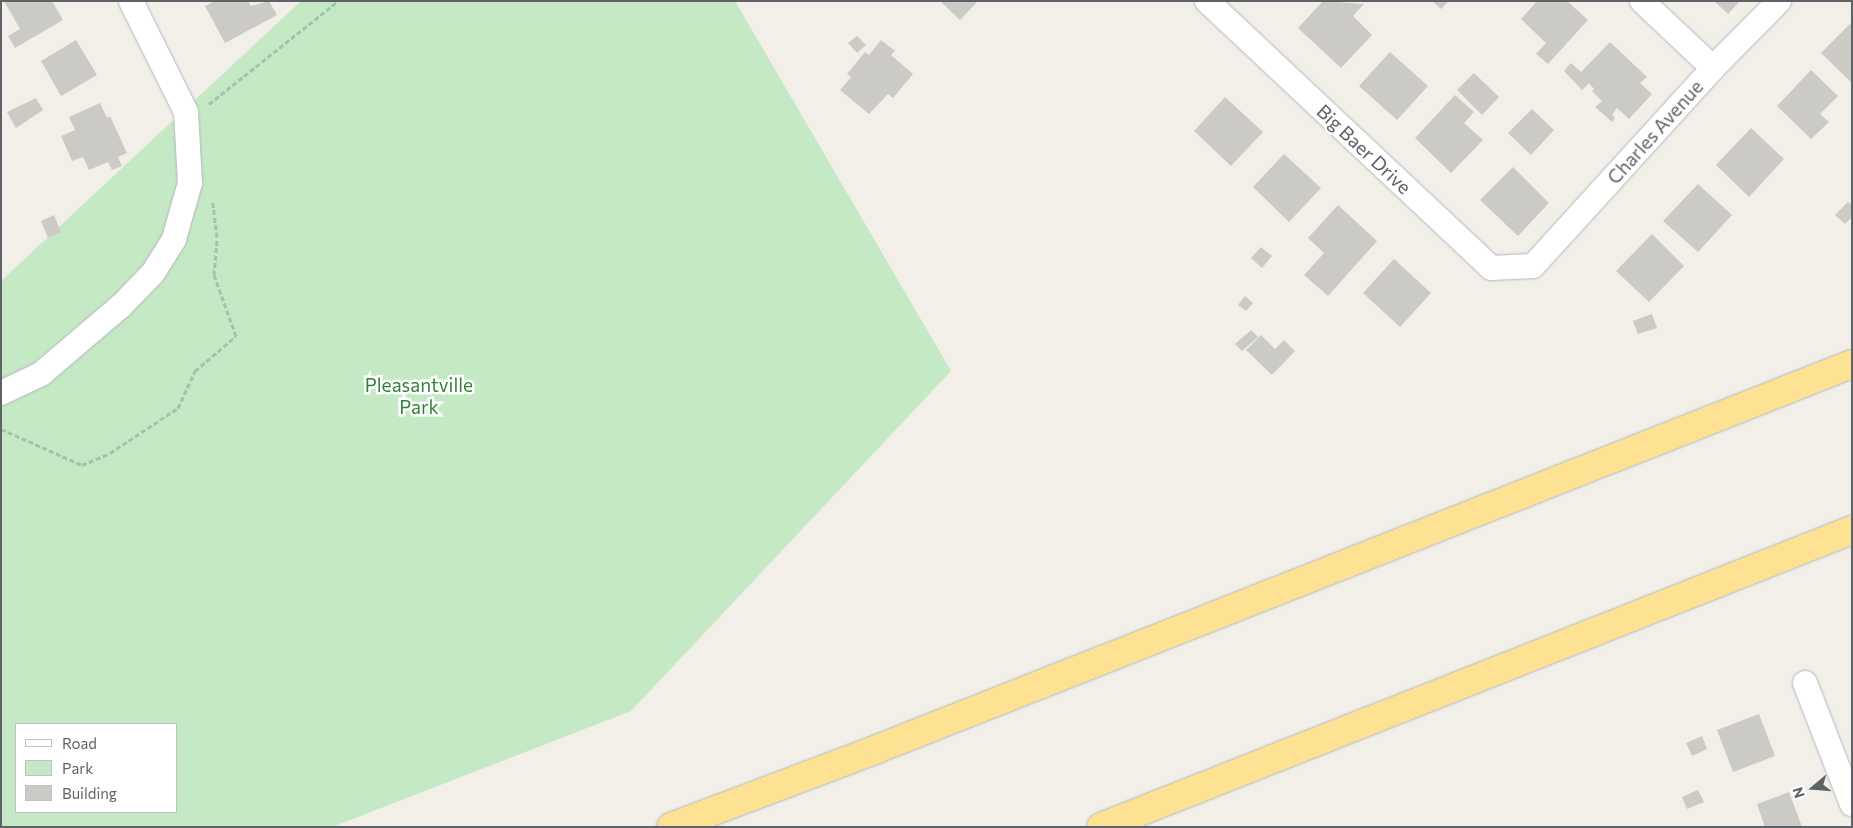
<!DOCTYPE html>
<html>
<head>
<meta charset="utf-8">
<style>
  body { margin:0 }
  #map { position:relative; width:1853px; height:828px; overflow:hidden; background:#f1efe8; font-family:Commissioner,sans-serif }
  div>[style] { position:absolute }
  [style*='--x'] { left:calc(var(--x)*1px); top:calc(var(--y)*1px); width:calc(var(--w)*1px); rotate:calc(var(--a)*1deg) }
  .green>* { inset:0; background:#c5e8c5 }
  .building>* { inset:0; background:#cccac5 }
  .path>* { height:3px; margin-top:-1.5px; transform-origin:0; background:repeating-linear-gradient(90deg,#9cc7a9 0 5px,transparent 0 7.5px) }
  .roads { filter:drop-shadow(0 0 1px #b5b8bc) drop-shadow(0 0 1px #b5b8bc) }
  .minor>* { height:24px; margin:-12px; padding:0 12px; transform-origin:12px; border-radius:12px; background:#fff }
  .motorway>* { height:28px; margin:-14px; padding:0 14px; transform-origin:14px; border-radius:14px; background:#fde293 }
  span { translate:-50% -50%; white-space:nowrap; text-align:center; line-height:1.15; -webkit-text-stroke:5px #fff; paint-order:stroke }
  .street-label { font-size:19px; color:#5f6368 }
  .park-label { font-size:19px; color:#348238 }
  .frame { position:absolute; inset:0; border:2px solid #5f6368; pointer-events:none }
  .legend { position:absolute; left:15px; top:723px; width:162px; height:90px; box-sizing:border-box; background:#fff; border:1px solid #bfc1c3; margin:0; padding:6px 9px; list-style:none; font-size:15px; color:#5f6368 }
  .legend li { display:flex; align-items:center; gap:10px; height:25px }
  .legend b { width:25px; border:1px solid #bfc1c3 }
  .north { position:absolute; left:1788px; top:763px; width:50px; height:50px; -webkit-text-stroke:4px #fff; paint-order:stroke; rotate:252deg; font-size:14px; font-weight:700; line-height:20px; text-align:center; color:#5f6368 }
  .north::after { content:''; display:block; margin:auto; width:18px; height:22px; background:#5f6368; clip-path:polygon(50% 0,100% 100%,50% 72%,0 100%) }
</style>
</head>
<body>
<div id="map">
  <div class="green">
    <i style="clip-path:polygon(evenodd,301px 1px,735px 1px,951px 371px,631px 711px,332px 827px,1px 827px,1px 281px,301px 1px,16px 724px,176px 724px,176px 812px,16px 812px,16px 724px)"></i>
  </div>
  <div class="building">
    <i style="clip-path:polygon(4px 1px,52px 1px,63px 20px,15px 48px,8px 36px,20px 29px)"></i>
    <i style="clip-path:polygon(215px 1px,248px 1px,251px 6px,269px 1px,277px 15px,225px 43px,205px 6px)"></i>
    <i style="clip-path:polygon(940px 1px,978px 1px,960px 20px)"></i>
    <i style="clip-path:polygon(1323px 1px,1364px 4px,1353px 16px,1372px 35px,1341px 68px,1298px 28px)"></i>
    <i style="clip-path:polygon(1432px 1px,1449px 1px,1441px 9px)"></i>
    <i style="clip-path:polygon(1537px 1px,1567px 1px,1588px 20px,1548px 64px,1536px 54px,1546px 43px,1521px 19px)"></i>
    <i style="clip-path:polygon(1714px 1px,1740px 1px,1728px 14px)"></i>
    <i style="clip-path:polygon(1852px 22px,1852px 83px,1821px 53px)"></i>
    <i style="clip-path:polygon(857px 36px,866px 45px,857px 53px,848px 43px)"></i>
    <i style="clip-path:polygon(76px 40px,97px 75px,61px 96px,41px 61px)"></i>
    <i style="clip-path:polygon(881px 40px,895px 51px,891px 55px,913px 74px,893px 98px,888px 94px,869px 114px,840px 90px,851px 77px,847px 74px,865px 52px,869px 55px)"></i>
    <i style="clip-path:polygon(1610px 42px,1647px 77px,1640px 83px,1652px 94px,1629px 119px,1617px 108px,1612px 115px,1615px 118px,1612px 122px,1595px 107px,1602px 101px,1592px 91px,1594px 89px,1589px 83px,1582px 90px,1564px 71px,1571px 63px,1581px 72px)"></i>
    <i style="clip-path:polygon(1390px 52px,1428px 86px,1397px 120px,1359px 86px)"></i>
    <i style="clip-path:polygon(1811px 70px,1838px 96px,1820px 114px,1829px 122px,1811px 139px,1777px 106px)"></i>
    <i style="clip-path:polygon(1474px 73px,1499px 97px,1482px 115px,1457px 90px)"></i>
    <i style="clip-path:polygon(1455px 95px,1474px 112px,1464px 123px,1483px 140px,1451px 173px,1415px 138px)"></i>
    <i style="clip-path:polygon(1225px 97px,1263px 132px,1231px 166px,1194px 131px)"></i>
    <i style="clip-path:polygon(36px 98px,43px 110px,16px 128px,7px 112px)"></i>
    <i style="clip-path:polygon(100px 103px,107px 118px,110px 116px,127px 153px,118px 157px,122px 166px,112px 170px,108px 162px,89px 170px,83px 157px,72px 161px,61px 136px,75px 130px,69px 117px)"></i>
    <i style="clip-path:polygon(1532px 109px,1554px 130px,1531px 155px,1508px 133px)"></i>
    <i style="clip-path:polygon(1751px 128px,1784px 159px,1749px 197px,1716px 165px)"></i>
    <i style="clip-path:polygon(1284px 154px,1321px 188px,1289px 222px,1253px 187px)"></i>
    <i style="clip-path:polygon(1513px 167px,1549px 203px,1518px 236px,1480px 200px)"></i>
    <i style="clip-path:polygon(1698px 184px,1732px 215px,1698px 252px,1663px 221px)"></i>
    <i style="clip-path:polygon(1848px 202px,1852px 205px,1852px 217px,1845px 224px,1835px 215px)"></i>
    <i style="clip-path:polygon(1338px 205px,1377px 241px,1328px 296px,1304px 275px,1324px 253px,1308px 238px)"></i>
    <i style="clip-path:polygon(54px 215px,61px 232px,48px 238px,41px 221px)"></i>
    <i style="clip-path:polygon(1652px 234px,1684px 266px,1649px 302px,1616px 271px)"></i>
    <i style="clip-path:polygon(1261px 247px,1272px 256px,1262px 268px,1251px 258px)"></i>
    <i style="clip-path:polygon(1394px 259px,1431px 293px,1400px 327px,1363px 293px)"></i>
    <i style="clip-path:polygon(1245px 296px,1253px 303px,1246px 311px,1238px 305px)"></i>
    <i style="clip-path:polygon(1652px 314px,1657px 328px,1638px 334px,1633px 321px)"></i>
    <i style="clip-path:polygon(1251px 330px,1258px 337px,1242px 351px,1235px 344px)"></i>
    <i style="clip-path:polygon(1261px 335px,1275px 349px,1284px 340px,1295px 351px,1272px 375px,1246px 350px)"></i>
    <i style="clip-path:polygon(1759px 714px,1775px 756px,1733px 772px,1717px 730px)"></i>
    <i style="clip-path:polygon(1702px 736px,1707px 749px,1692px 756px,1686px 743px)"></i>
    <i style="clip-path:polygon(1698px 790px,1704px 802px,1687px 809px,1682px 797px)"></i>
    <i style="clip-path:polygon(1789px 792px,1802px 827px,1765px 827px,1757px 804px)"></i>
  </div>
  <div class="path">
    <i style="--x:209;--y:104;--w:165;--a:-38.6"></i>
    <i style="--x:1;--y:429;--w:89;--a:24"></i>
    <i style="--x:82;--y:465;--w:30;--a:-23"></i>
    <i style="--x:110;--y:453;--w:82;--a:-33.5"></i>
    <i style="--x:178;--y:408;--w:41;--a:-65.3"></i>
    <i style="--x:195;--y:371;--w:54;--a:-40.5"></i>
    <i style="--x:236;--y:336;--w:65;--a:-109.8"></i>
    <i style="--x:214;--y:275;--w:38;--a:-85"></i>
    <i style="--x:217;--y:237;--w:35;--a:-97"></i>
  </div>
  <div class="roads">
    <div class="minor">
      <i style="--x:1207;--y:1;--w:390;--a:43.2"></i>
      <i style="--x:1491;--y:268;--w:42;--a:-2.7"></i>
      <i style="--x:1533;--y:266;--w:268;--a:-47.7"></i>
      <i style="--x:1713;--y:68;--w:94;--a:-45.4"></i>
      <i style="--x:1642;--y:1;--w:98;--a:43.3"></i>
      <i style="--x:1;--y:393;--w:44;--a:-25.4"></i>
      <i style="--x:41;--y:374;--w:105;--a:-40.4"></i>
      <i style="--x:121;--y:306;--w:46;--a:-45.9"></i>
      <i style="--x:153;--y:273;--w:40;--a:-58"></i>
      <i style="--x:174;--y:239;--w:58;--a:-74.1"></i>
      <i style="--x:190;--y:183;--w:71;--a:-93.2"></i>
      <i style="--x:186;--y:112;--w:124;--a:-116.4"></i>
      <i style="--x:1805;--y:683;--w:130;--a:68.8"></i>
    </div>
    <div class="motorway">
      <i style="--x:671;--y:827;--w:220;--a:-20.7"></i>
      <i style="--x:877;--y:749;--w:1048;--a:-21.55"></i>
      <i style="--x:1101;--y:827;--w:808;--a:-21.58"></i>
    </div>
  </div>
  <div class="street-label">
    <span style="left:1655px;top:132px;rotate:-48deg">Charles Avenue</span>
    <span style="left:1364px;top:149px;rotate:43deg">Big Baer Drive</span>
  </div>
  <div class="park-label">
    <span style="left:419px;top:396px">Pleasantville<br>Park</span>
  </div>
  <div class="frame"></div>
  <ul class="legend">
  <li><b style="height:6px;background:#fff"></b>Road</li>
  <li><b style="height:14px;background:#c5e8c5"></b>Park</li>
  <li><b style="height:14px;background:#cccac5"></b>Building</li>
  </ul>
  <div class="north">N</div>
</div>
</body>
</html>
